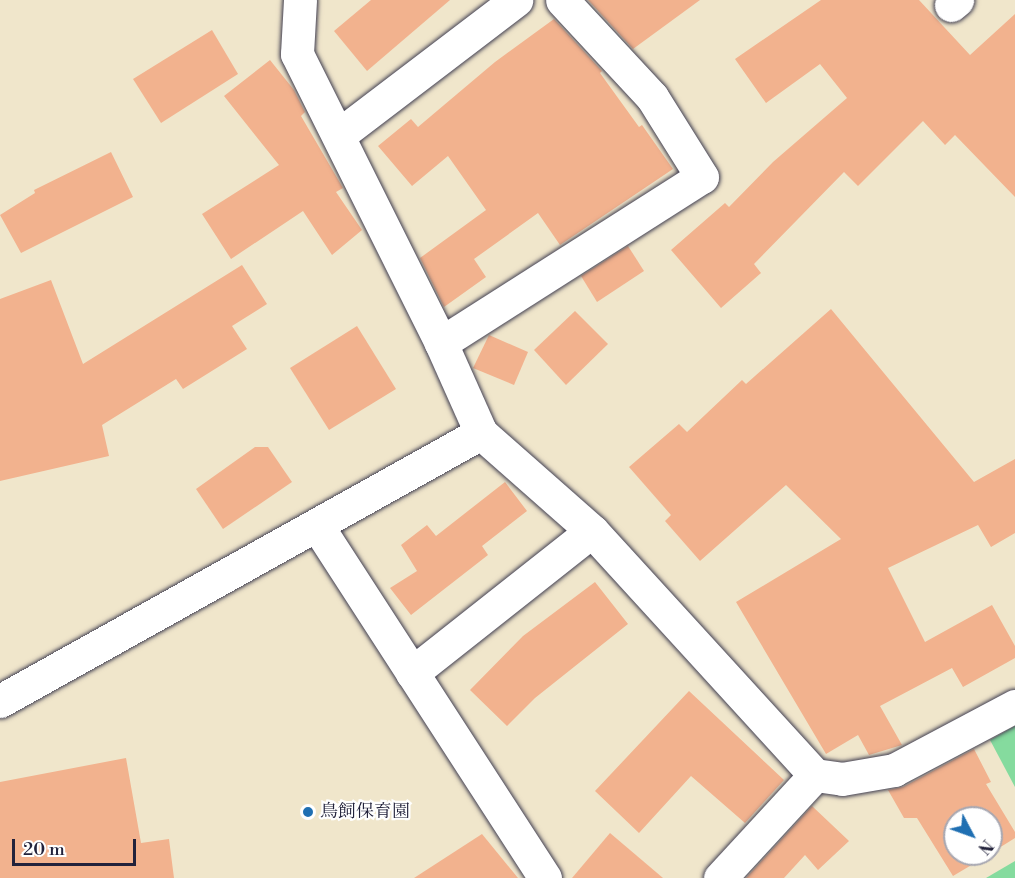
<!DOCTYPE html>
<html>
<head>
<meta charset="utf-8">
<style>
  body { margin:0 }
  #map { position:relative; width:1015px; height:878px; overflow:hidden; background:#f0e6cb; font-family:"Libre Bodoni","Noto Serif JP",serif }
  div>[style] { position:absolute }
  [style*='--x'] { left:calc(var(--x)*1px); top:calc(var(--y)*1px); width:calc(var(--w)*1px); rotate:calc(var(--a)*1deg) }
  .green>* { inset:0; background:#85db9e }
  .building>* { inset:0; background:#f2b28e }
  .roads { filter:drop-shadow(0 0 2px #413f51) drop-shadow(0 0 2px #413f51) }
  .minor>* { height:33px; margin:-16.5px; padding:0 16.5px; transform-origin:16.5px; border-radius:16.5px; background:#fff }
  .dots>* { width:16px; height:16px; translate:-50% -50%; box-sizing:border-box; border:3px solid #fff; border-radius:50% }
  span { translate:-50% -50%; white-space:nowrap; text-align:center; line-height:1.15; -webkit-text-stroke:4.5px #fff; paint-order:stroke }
  .poi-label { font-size:18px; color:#22223b }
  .left { translate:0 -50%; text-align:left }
  .north { position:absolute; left:943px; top:806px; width:60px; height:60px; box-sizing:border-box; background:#fff; border:2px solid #a7a7b1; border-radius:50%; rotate:131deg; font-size:16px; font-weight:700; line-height:24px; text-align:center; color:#22223b }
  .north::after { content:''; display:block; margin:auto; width:21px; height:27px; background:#1f6fb2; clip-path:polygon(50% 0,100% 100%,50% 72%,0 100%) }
  .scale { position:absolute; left:12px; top:839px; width:124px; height:27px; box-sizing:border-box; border:3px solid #22223b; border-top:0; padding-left:8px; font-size:18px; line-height:21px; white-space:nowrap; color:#22223b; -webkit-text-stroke:4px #fff; paint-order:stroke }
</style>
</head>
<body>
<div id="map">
  <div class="green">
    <i style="clip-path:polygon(1015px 726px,1015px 787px,990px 740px)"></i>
    <i style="clip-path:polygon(1015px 861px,1015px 878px,986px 878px)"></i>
  </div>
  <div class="building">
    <i style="clip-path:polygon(371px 0,450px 0,367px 71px,334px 31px)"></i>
    <i style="clip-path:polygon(588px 0,700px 0,633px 49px)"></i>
    <i style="clip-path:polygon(821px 0,919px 0,970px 55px,1015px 14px,1015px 197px,955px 135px,945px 145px,923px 121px,858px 186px,844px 172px,754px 264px,761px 273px,721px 308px,671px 250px,725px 203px,729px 207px,773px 162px,847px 98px,820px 64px,766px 103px,735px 59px)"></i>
    <i style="clip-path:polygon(554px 19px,602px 71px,600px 73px,639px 127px,642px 125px,673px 169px,560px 245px,538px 213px,474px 259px,486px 277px,444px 307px,420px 258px,486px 210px,448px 156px,412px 186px,378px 146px,411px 119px,418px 127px,495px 62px)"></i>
    <i style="clip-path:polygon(212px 30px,238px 74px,161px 123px,133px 79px)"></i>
    <i style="clip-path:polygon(270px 60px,294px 90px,305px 112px,301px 116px,343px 188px,336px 192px,362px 230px,332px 255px,303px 211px,231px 259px,202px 214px,279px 165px,224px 96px)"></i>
    <i style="clip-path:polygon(111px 152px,133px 197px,21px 253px,0 215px,35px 193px,34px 190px)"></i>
    <i style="clip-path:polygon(628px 246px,644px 271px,597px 302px,581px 276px)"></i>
    <i style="clip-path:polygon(242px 265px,267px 304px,232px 326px,247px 349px,183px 389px,176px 379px,102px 425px,109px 456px,0 481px,0 299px,51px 280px,83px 364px)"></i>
    <i style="clip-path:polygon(831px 309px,974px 482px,1015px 459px,1015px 533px,991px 547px,978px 525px,888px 568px,925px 642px,992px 605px,1015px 646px,1015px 658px,963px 687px,952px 668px,880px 706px,902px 745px,869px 755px,858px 735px,826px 754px,736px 602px,841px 539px,786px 485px,700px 561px,665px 521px,671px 515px,629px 467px,679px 424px,687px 432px,742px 380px,746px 384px)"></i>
    <i style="clip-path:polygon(575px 311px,608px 344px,566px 385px,534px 350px)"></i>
    <i style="clip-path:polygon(357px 326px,396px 389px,329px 430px,290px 368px)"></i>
    <i style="clip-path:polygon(489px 335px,528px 352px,514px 385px,473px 368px)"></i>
    <i style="clip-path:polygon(255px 447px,268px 447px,292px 482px,223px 529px,196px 489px)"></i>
    <i style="clip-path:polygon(505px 482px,527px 511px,482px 546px,488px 555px,411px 615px,390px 588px,417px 571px,401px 545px,427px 525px,436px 536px)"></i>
    <i style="clip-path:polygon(595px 582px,628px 624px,535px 698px,507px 726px,470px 690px,523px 636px)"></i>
    <i style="clip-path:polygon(689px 691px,784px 780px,745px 823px,691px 776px,639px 833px,595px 791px)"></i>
    <i style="clip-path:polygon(974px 749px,991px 782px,986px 784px,1015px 832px,1015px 838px,991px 853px,991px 818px,955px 818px,955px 854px,990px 854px,953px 876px,917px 818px,904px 818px,888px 790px,903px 787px)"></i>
    <i style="clip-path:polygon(126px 758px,141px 843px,169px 839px,174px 878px,0 878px,0 782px)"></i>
    <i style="clip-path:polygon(812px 806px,849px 841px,818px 870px,805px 855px,784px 878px,746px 878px)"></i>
    <i style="clip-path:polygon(610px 833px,663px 878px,572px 878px)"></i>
    <i style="clip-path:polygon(482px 834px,518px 878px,414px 878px)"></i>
  </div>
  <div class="roads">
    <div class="minor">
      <i style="--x:300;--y:0;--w:54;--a:93.2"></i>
      <i style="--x:297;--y:54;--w:323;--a:63.5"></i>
      <i style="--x:441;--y:343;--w:98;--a:66"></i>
      <i style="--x:951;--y:5;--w:8;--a:-40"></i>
      <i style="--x:339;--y:135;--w:223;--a:-37.3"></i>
      <i style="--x:441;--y:343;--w:309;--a:-32.5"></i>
      <i style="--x:702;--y:177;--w:94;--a:-122"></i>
      <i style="--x:652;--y:97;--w:132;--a:-132.9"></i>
      <i style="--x:318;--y:527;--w:418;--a:57.1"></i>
      <i style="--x:412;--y:673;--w:229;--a:-38.3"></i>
      <i style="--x:0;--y:701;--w:551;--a:-29.13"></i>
      <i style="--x:481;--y:433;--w:148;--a:41.4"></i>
      <i style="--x:592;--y:531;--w:331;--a:47.6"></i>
      <i style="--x:815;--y:775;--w:27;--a:8"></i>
      <i style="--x:842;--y:779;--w:53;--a:-9.8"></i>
      <i style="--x:894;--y:770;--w:137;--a:-27.9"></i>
      <i style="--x:720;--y:878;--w:140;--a:-47.3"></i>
    </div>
  </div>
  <div class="dots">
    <i style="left:308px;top:812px;background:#1f6fb2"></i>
  </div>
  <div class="poi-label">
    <span class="left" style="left:320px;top:812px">鳥飼保育園</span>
  </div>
  <div class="north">N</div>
  <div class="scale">20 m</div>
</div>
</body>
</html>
